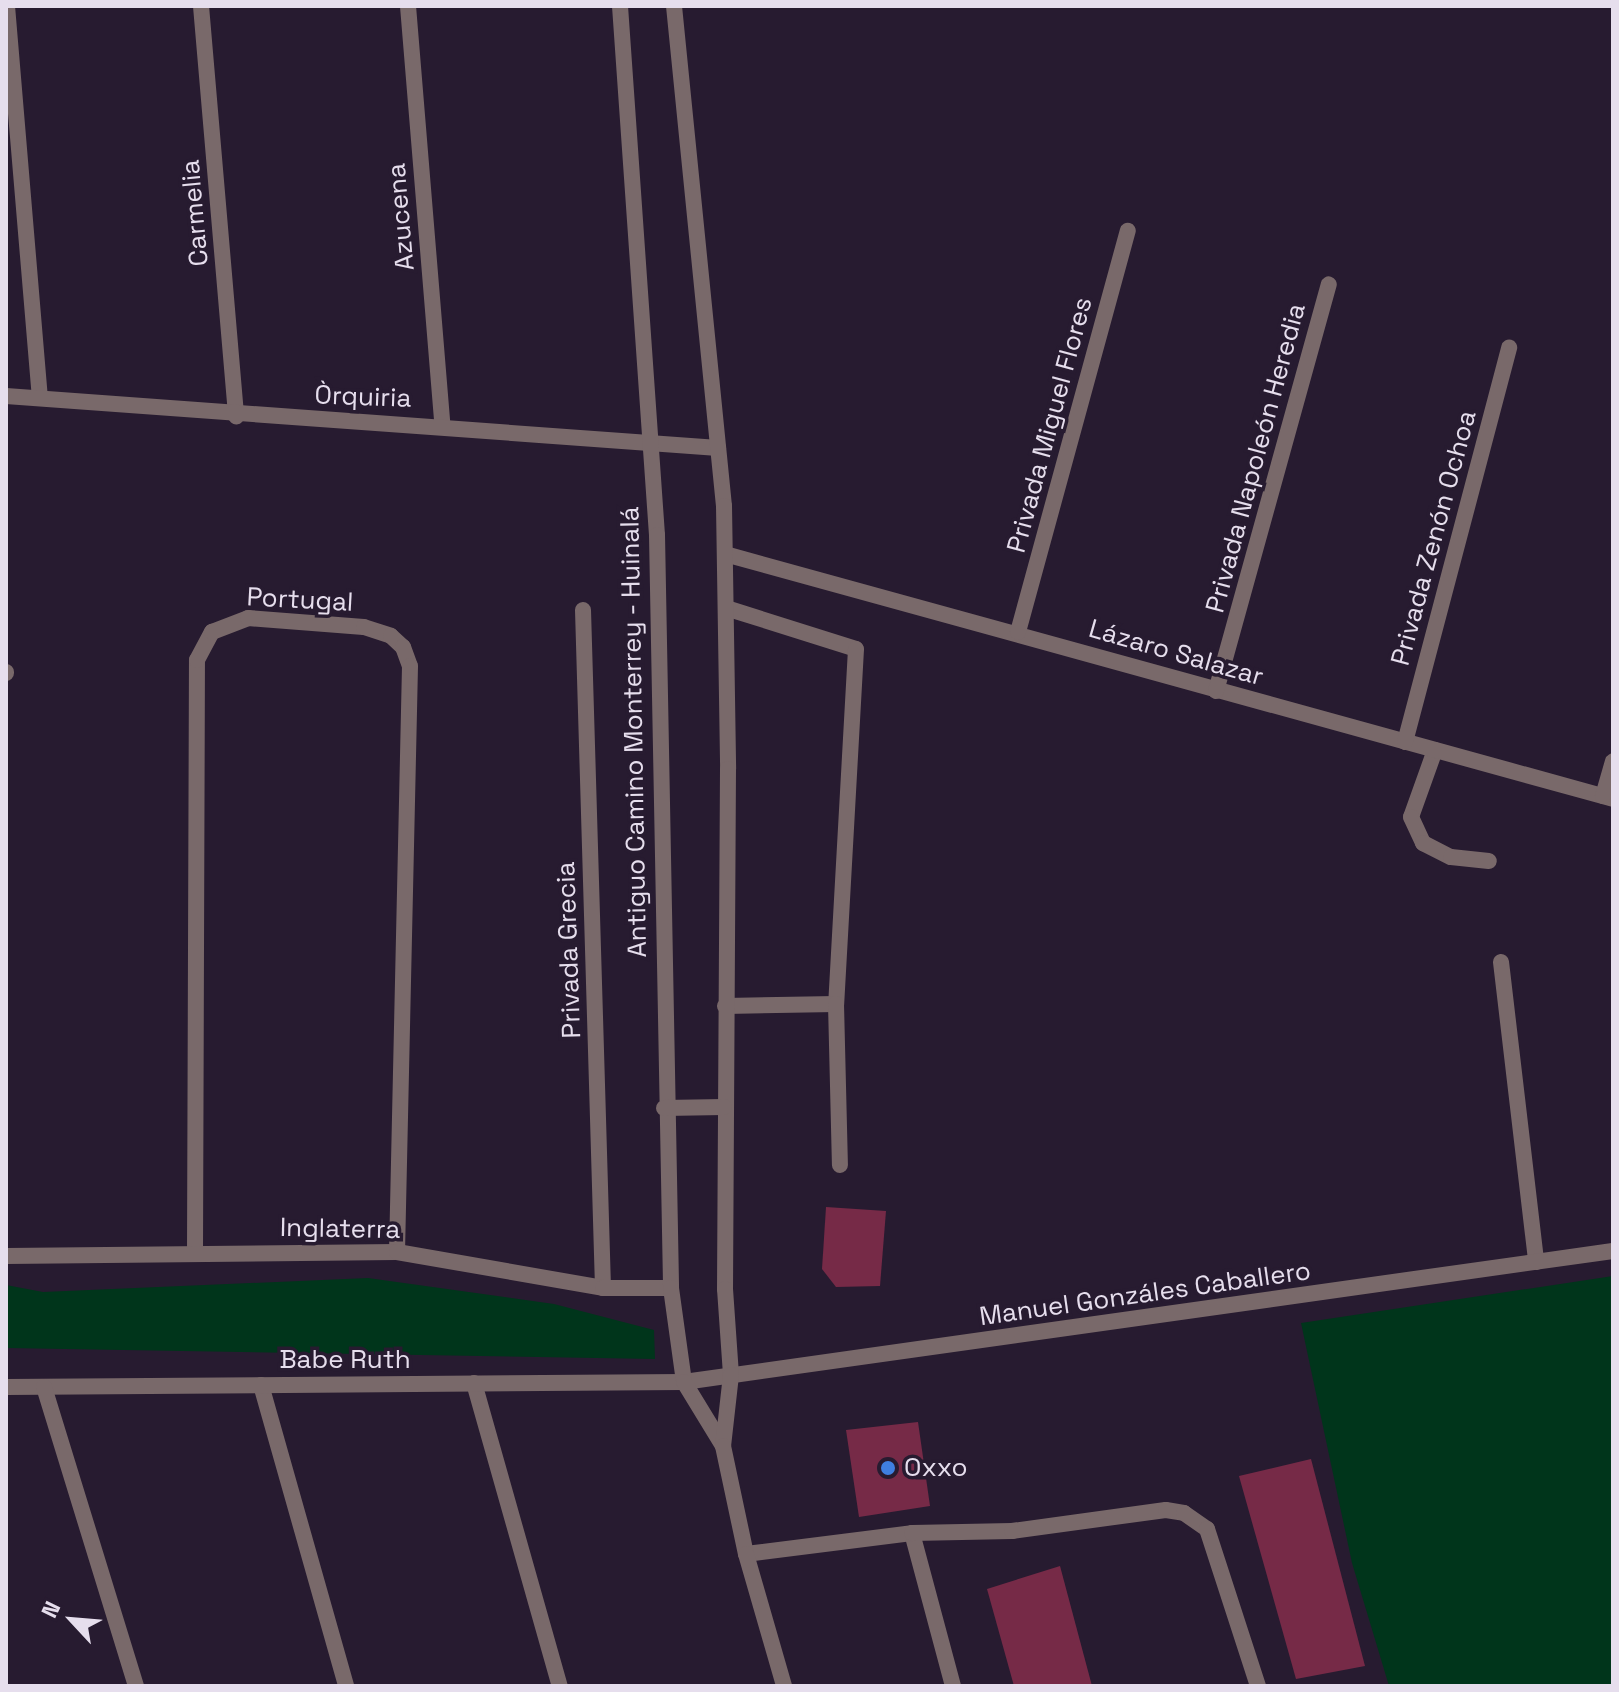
<!DOCTYPE html>
<html>
<head>
<meta charset="utf-8">
<style>
  body { margin:0 }
  #map { position:relative; width:1619px; height:1692px; overflow:hidden; background:#271b30; font-family:"Space Grotesk",sans-serif }
  div>[style] { position:absolute }
  [style*='--x'] { left:calc(var(--x)*1px); top:calc(var(--y)*1px); width:calc(var(--w)*1px); rotate:calc(var(--a)*1deg) }
  .green>* { inset:0; background:#00351b }
  .building>* { inset:0; background:#762a47 }
  .service>* { height:16px; margin:-8px; padding:0 8px; transform-origin:8px; border-radius:8px; background:#79696a }
  .minor>* { height:16px; margin:-8px; padding:0 8px; transform-origin:8px; border-radius:8px; background:#79696a }
  .tertiary>* { height:16px; margin:-8px; padding:0 8px; transform-origin:8px; border-radius:8px; background:#79696a }
  .dots>* { width:22px; height:22px; translate:-50% -50%; box-sizing:border-box; border:4px solid #271b30; border-radius:50% }
  span { translate:-50% -50%; white-space:nowrap; text-align:center; line-height:1.15; -webkit-text-stroke:7px #271b30; paint-order:stroke }
  .street-label { font-size:26px; color:#e6deed }
  .poi-label { font-size:26px; color:#e6deed }
  .left { translate:0 -50%; text-align:left }
  .frame { position:absolute; inset:0; border:8px solid #e6deed; pointer-events:none }
  .north { position:absolute; left:32px; top:1580px; width:80px; height:80px; -webkit-text-stroke:6px #271b30; paint-order:stroke; rotate:296deg; font-size:22px; font-weight:700; line-height:32px; text-align:center; color:#e6deed }
  .north::after { content:''; display:block; margin:auto; width:28px; height:36px; background:#e6deed; clip-path:polygon(50% 0,100% 100%,50% 72%,0 100%) }
</style>
</head>
<body>
<div id="map">
  <div class="green">
    <i style="clip-path:polygon(1613px 1276px,1613px 1686px,1389px 1686px,1352px 1563px,1301px 1323px)"></i>
    <i style="clip-path:polygon(368px 1278px,554px 1304px,654px 1330px,655px 1359px,6px 1348px,6px 1285px,43px 1292px)"></i>
  </div>
  <div class="building">
    <i style="clip-path:polygon(826px 1207px,886px 1211px,880px 1286px,836px 1287px,822px 1269px)"></i>
    <i style="clip-path:polygon(918px 1422px,930px 1506px,859px 1517px,846px 1430px)"></i>
    <i style="clip-path:polygon(1311px 1459px,1365px 1666px,1296px 1679px,1239px 1476px)"></i>
    <i style="clip-path:polygon(1060px 1566px,1092px 1686px,1014px 1686px,987px 1589px)"></i>
  </div>
  <div class="service">
    <i style="--x:726;--y:608;--w:136;--a:17.5"></i>
    <i style="--x:856;--y:649;--w:356;--a:93.2"></i>
    <i style="--x:1435;--y:750;--w:71;--a:109.7"></i>
    <i style="--x:1411;--y:817;--w:29;--a:65"></i>
    <i style="--x:1423;--y:843;--w:31;--a:27"></i>
    <i style="--x:1451;--y:857;--w:38;--a:6"></i>
    <i style="--x:1501;--y:962;--w:302;--a:83.3"></i>
    <i style="--x:725;--y:1006;--w:111;--a:-1"></i>
    <i style="--x:836;--y:1004;--w:161;--a:88.6"></i>
    <i style="--x:912;--y:1533;--w:158;--a:75"></i>
    <i style="--x:746;--y:1554;--w:167;--a:-7.2"></i>
    <i style="--x:912;--y:1533;--w:100;--a:-1.1"></i>
    <i style="--x:1012;--y:1531;--w:155;--a:-7.8"></i>
    <i style="--x:1166;--y:1510;--w:18;--a:9"></i>
    <i style="--x:1184;--y:1513;--w:28;--a:35"></i>
    <i style="--x:1207;--y:1529;--w:165;--a:72"></i>
  </div>
  <div class="minor">
    <i style="--x:7;--y:6;--w:392;--a:85.2"></i>
    <i style="--x:201;--y:6;--w:412;--a:85.1"></i>
    <i style="--x:408;--y:6;--w:419;--a:85.3"></i>
    <i style="--x:6;--y:396;--w:714;--a:4.18"></i>
    <i style="--x:725;--y:554;--w:921;--a:15.42"></i>
    <i style="--x:583;--y:610;--w:678;--a:88.31"></i>
    <i style="--x:1018;--y:632;--w:416;--a:-74.7"></i>
    <i style="--x:6;--y:672;--w:1;--a:90"></i>
    <i style="--x:1216;--y:691;--w:422;--a:-74.5"></i>
    <i style="--x:1405;--y:742;--w:408;--a:-75.2"></i>
    <i style="--x:1603;--y:796;--w:36;--a:-74"></i>
    <i style="--x:195;--y:1253;--w:593;--a:-89.81"></i>
    <i style="--x:197;--y:660;--w:32;--a:-62"></i>
    <i style="--x:212;--y:632;--w:39;--a:-21"></i>
    <i style="--x:248;--y:618;--w:116;--a:4.4"></i>
    <i style="--x:364;--y:627;--w:28;--a:18"></i>
    <i style="--x:391;--y:636;--w:16;--a:43"></i>
    <i style="--x:403;--y:647;--w:20;--a:70"></i>
    <i style="--x:410;--y:666;--w:586;--a:91.27"></i>
    <i style="--x:6;--y:1256;--w:391;--a:-0.6"></i>
    <i style="--x:397;--y:1252;--w:209;--a:9.9"></i>
    <i style="--x:603;--y:1288;--w:68;--a:0"></i>
    <i style="--x:474;--y:1383;--w:315;--a:74.2"></i>
    <i style="--x:261;--y:1385;--w:313;--a:74.2"></i>
    <i style="--x:6;--y:1387;--w:678;--a:-0.42"></i>
    <i style="--x:684;--y:1382;--w:938;--a:-8.03"></i>
    <i style="--x:44;--y:1387;--w:313;--a:72.9"></i>
  </div>
  <div class="tertiary">
    <i style="--x:620;--y:6;--w:530;--a:86"></i>
    <i style="--x:657;--y:535;--w:753;--a:88.93"></i>
    <i style="--x:671;--y:1288;--w:95;--a:82.1"></i>
    <i style="--x:684;--y:1382;--w:75;--a:58.6"></i>
    <i style="--x:674;--y:6;--w:502;--a:84.29"></i>
    <i style="--x:724;--y:506;--w:263;--a:89.1"></i>
    <i style="--x:728;--y:769;--w:520;--a:90.33"></i>
    <i style="--x:725;--y:1289;--w:86;--a:86"></i>
    <i style="--x:731;--y:1375;--w:71;--a:96.4"></i>
    <i style="--x:723;--y:1446;--w:110;--a:78"></i>
    <i style="--x:746;--y:1554;--w:137;--a:73.9"></i>
    <i style="--x:664;--y:1108;--w:60;--a:-1"></i>
  </div>
  <div class="dots">
    <i style="left:888px;top:1468px;background:#3f7fe0"></i>
  </div>
  <div class="street-label">
    <span style="left:195px;top:213px;rotate:-95deg">Carmelia</span>
    <span style="left:401px;top:217px;rotate:-95deg">Azucena</span>
    <span style="left:363px;top:397px;rotate:2deg">Òrquiria</span>
    <span style="left:1050px;top:425px;rotate:-75deg">Privada Miguel Flores</span>
    <span style="left:1256px;top:458px;rotate:-75deg">Privada Napoleón Heredia</span>
    <span style="left:1434px;top:538px;rotate:-75deg">Privada Zenón Ochoa</span>
    <span style="left:300px;top:600px;rotate:3deg">Portugal</span>
    <span style="left:1176px;top:653px;rotate:16deg">Lázaro Salazar</span>
    <span style="left:634px;top:732px;rotate:-91deg">Antiguo Camino Monterrey - Huinalá</span>
    <span style="left:569px;top:950px;rotate:-92deg">Privada Grecia</span>
    <span style="left:340px;top:1229px;rotate:1deg">Inglaterra</span>
    <span style="left:1145px;top:1294px;rotate:-8deg">Manuel Gonzáles Caballero</span>
    <span style="left:345px;top:1360px">Babe Ruth</span>
  </div>
  <div class="poi-label">
    <span class="left" style="left:904px;top:1468px">Oxxo</span>
  </div>
  <div class="frame"></div>
  <div class="north">N</div>
</div>
</body>
</html>
